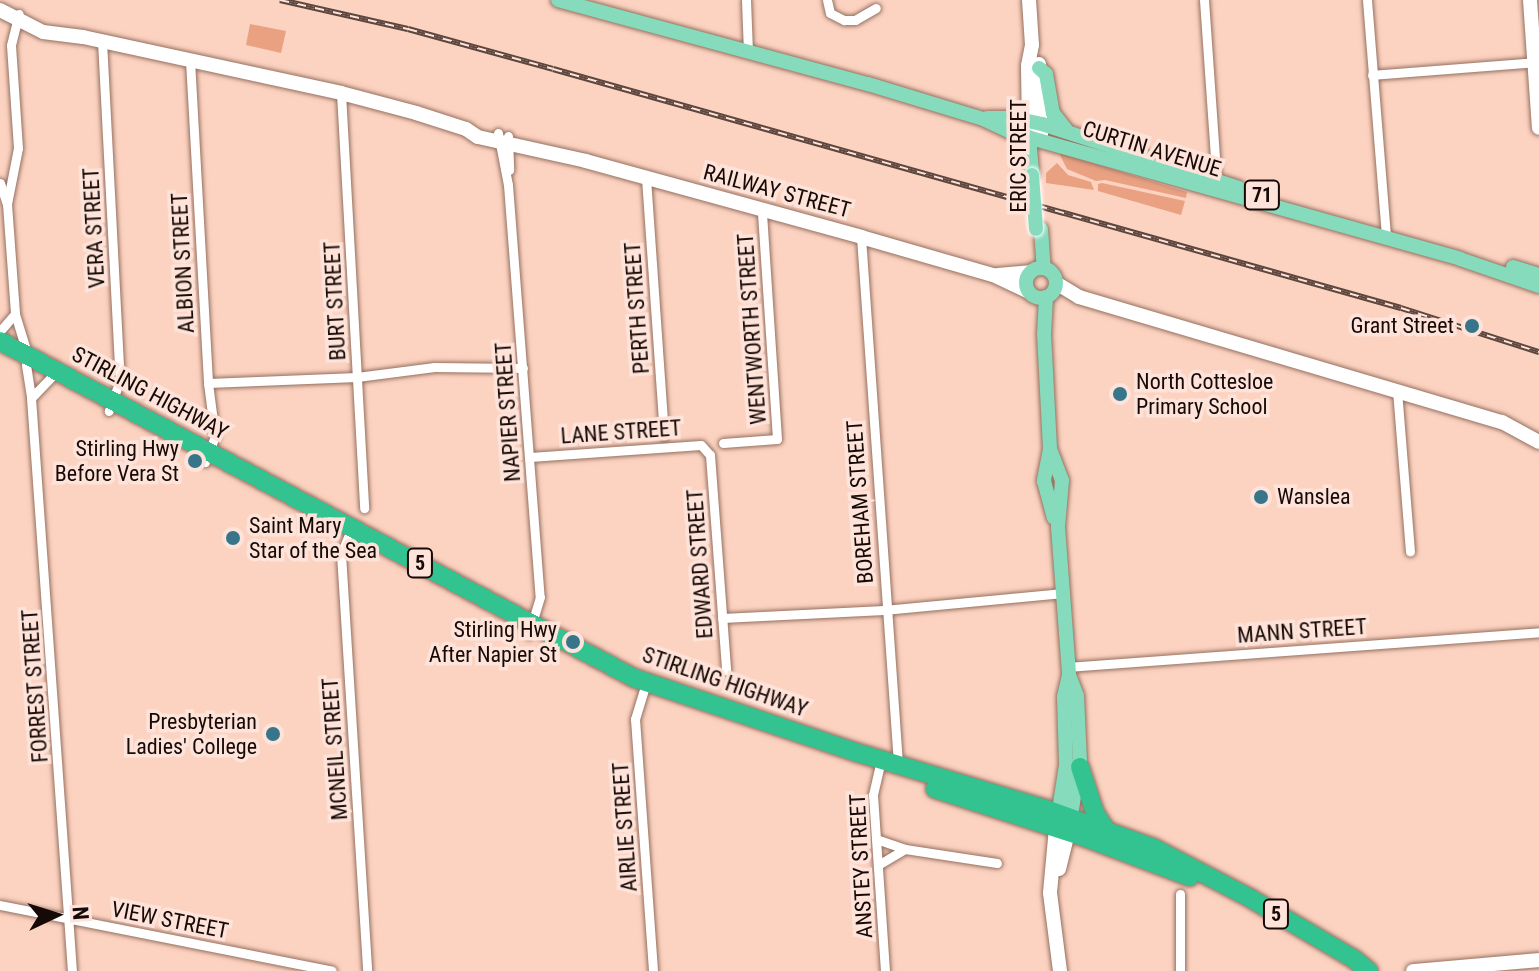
<!DOCTYPE html>
<html>
<head>
<meta charset="utf-8">
<style>
  body { margin:0 }
  #map { position:relative; width:1539px; height:971px; overflow:hidden; background:#fcd2c0; font-family:"Roboto Condensed",sans-serif }
  div>[style] { position:absolute }
  [style*='--x'] { left:calc(var(--x)*1px); top:calc(var(--y)*1px); width:calc(var(--w)*1px); rotate:calc(var(--a)*1deg) }
  .green>* { inset:0; background:#e9a182 }
  .roads { filter:drop-shadow(0 0 2px #957060) drop-shadow(0 0 2px #957060) }
  .street>* { height:9px; margin:-4.5px; padding:0 4.5px; transform-origin:4.5px; border-radius:4.5px; background:#fff }
  .secondary>* { height:14px; margin:-7px; padding:0 7px; transform-origin:7px; border-radius:7px; background:#fff }
  .primary>* { height:14px; margin:-7px; padding:0 7px; transform-origin:7px; border-radius:7px; background:#85dbbc }
  .primary>.ring { margin:-7px; padding:0; box-sizing:content-box; background:none; border:14px solid #85dbbc; border-radius:50% }
  .highway>* { height:18px; margin:-9px; padding:0 9px; transform-origin:9px; border-radius:9px; background:#33c390 }
  .rail>* { height:6px; margin-top:-3px; transform-origin:0; background:repeating-linear-gradient(90deg,#fde3d9 0 9px,#5c463e 0 18px); box-sizing:border-box; border-block:2px solid #5c463e }
  .bridges { filter:drop-shadow(0 0 2px #fff) drop-shadow(0 0 2px #fff) }
  .primary-bridge>* { height:14px; margin:-7px; padding:0 7px; transform-origin:7px; border-radius:7px; background:#85dbbc }
  .dots>* { width:22px; height:22px; translate:-50% -50%; box-sizing:border-box; border:4px solid #fde3d9; border-radius:50% }
  span { translate:-50% -50%; white-space:nowrap; text-align:center; line-height:1.15; -webkit-text-stroke:7px #fde3d9; paint-order:stroke }
  .shield-label span { padding:2px 6px; background:#fde3d9; border:2px solid; border-radius:6px; -webkit-text-stroke-width:0 }
  .shield-label { font-size:20px; color:#170905; font-weight:700 }
  .street-label { font-size:22px; color:#170905 }
  .poi-label { font-size:22px; color:#170905 }
  .right { translate:-100% -50%; text-align:right }
  .left { translate:0 -50%; text-align:left }
  .north { position:absolute; left:16px; top:875px; width:80px; height:80px; -webkit-text-stroke:6px #fde3d9; paint-order:stroke; rotate:86deg; font-size:22px; font-weight:700; line-height:32px; text-align:center; color:#170905 }
  .north::after { content:''; display:block; margin:auto; width:28px; height:36px; background:#170905; clip-path:polygon(50% 0,100% 100%,50% 72%,0 100%) }
</style>
</head>
<body>
<div id="map">
  <div class="green">
    <i style="clip-path:polygon(250px 24px,286px 31px,281px 53px,246px 45px)"></i>
    <i style="clip-path:polygon(1059px 153px,1187px 192px,1186px 198px,1105px 180px,1096px 181px,1067px 169px)"></i>
    <i style="clip-path:polygon(1057px 163px,1068px 175px,1091px 182px,1094px 190px,1046px 183px,1046px 173px)"></i>
    <i style="clip-path:polygon(1102px 183px,1185px 201px,1181px 215px,1098px 191px,1098px 184px)"></i>
  </div>
  <div class="roads">
    <div class="street">
      <i style="--x:746;--y:0;--w:53;--a:87.8"></i>
      <i style="--x:827;--y:0;--w:13;--a:77"></i>
      <i style="--x:830;--y:13;--w:16;--a:27"></i>
      <i style="--x:844;--y:20;--w:11;--a:0"></i>
      <i style="--x:855;--y:20;--w:24;--a:-30"></i>
      <i style="--x:1204;--y:0;--w:184;--a:86"></i>
      <i style="--x:1367;--y:0;--w:239;--a:85.4"></i>
      <i style="--x:102;--y:41;--w:339;--a:87"></i>
      <i style="--x:120;--y:380;--w:33;--a:110"></i>
      <i style="--x:190;--y:60;--w:324;--a:86.8"></i>
      <i style="--x:208;--y:383;--w:53;--a:82.5"></i>
      <i style="--x:215;--y:436;--w:28;--a:111"></i>
      <i style="--x:1372;--y:75;--w:168;--a:-4.5"></i>
      <i style="--x:341;--y:93;--w:416;--a:86.8"></i>
      <i style="--x:498;--y:133;--w:53;--a:79.1"></i>
      <i style="--x:508;--y:185;--w:413;--a:85.6"></i>
      <i style="--x:540;--y:597;--w:39;--a:107"></i>
      <i style="--x:508;--y:136;--w:34;--a:88"></i>
      <i style="--x:646;--y:178;--w:258;--a:86"></i>
      <i style="--x:0;--y:183;--w:22;--a:72"></i>
      <i style="--x:7;--y:204;--w:110;--a:85.8"></i>
      <i style="--x:15;--y:314;--w:41;--a:72.9"></i>
      <i style="--x:7;--y:204;--w:57;--a:-78.9"></i>
      <i style="--x:18;--y:148;--w:103;--a:-93.9"></i>
      <i style="--x:11;--y:45;--w:32;--a:-76"></i>
      <i style="--x:861;--y:237;--w:528;--a:85.98"></i>
      <i style="--x:0;--y:331;--w:23;--a:-49"></i>
      <i style="--x:26;--y:365;--w:33;--a:81"></i>
      <i style="--x:31;--y:398;--w:574;--a:85.91"></i>
      <i style="--x:208;--y:383;--w:149;--a:-2.3"></i>
      <i style="--x:357;--y:377;--w:78;--a:-7.4"></i>
      <i style="--x:434;--y:367;--w:89;--a:0.6"></i>
      <i style="--x:1397;--y:390;--w:162;--a:85.4"></i>
      <i style="--x:31;--y:398;--w:28;--a:-46"></i>
      <i style="--x:723;--y:443;--w:54;--a:-4.2"></i>
      <i style="--x:777;--y:439;--w:228;--a:-93.8"></i>
      <i style="--x:530;--y:457;--w:171;--a:-4"></i>
      <i style="--x:701;--y:445;--w:13;--a:48"></i>
      <i style="--x:710;--y:455;--w:216;--a:85.7"></i>
      <i style="--x:352;--y:527;--w:29;--a:112"></i>
      <i style="--x:341;--y:554;--w:418;--a:86.4"></i>
      <i style="--x:722;--y:618;--w:162;--a:-2.8"></i>
      <i style="--x:884;--y:610;--w:180;--a:-5.4"></i>
      <i style="--x:1068;--y:667;--w:472;--a:-4.2"></i>
      <i style="--x:646;--y:683;--w:38;--a:107"></i>
      <i style="--x:635;--y:719;--w:253;--a:85.9"></i>
      <i style="--x:881;--y:760;--w:36;--a:103"></i>
      <i style="--x:873;--y:795;--w:176;--a:86.1"></i>
      <i style="--x:876;--y:839;--w:31;--a:19"></i>
      <i style="--x:905;--y:849;--w:93;--a:8.7"></i>
      <i style="--x:878;--y:865;--w:31;--a:-31"></i>
      <i style="--x:1180;--y:894;--w:77;--a:90"></i>
      <i style="--x:0;--y:905;--w:338;--a:11.2"></i>
    </div>
    <div class="secondary">
      <i style="--x:1029;--y:0;--w:45;--a:86.2"></i>
      <i style="--x:1032;--y:45;--w:21;--a:101"></i>
      <i style="--x:1028;--y:66;--w:65;--a:89.1"></i>
      <i style="--x:1530;--y:0;--w:128;--a:86"></i>
      <i style="--x:0;--y:10;--w:48;--a:27.1"></i>
      <i style="--x:43;--y:32;--w:40;--a:7.1"></i>
      <i style="--x:83;--y:37;--w:264;--a:12.2"></i>
      <i style="--x:341;--y:93;--w:78;--a:14.9"></i>
      <i style="--x:416;--y:113;--w:52;--a:17.7"></i>
      <i style="--x:466;--y:129;--w:14;--a:34"></i>
      <i style="--x:478;--y:137;--w:111;--a:12.5"></i>
      <i style="--x:586;--y:161;--w:285;--a:15.4"></i>
      <i style="--x:861;--y:237;--w:137;--a:16.1"></i>
      <i style="--x:993;--y:275;--w:38;--a:25"></i>
      <i style="--x:1039;--y:64;--w:71;--a:88.4"></i>
      <i style="--x:998;--y:275;--w:32;--a:-5"></i>
      <i style="--x:1056;--y:283;--w:27;--a:31"></i>
      <i style="--x:1079;--y:297;--w:441;--a:16.5"></i>
      <i style="--x:1502;--y:422;--w:42;--a:28.4"></i>
      <i style="--x:1056;--y:828;--w:65;--a:95.3"></i>
      <i style="--x:1050;--y:893;--w:79;--a:82.7"></i>
      <i style="--x:1059;--y:869;--w:38;--a:-76"></i>
      <i style="--x:1413;--y:971;--w:126;--a:-5"></i>
    </div>
    <div class="primary">
      <i style="--x:558;--y:0;--w:321;--a:15.2"></i>
      <i style="--x:868;--y:84;--w:120;--a:16.9"></i>
      <i style="--x:983;--y:119;--w:33;--a:25"></i>
      <i style="--x:1013;--y:133;--w:464;--a:15.7"></i>
      <i style="--x:1460;--y:259;--w:83;--a:18.9"></i>
      <i style="--x:1039;--y:68;--w:9;--a:41"></i>
      <i style="--x:1046;--y:74;--w:40;--a:80"></i>
      <i style="--x:1053;--y:113;--w:23;--a:52"></i>
      <i style="--x:987;--y:118;--w:27;--a:0"></i>
      <i style="--x:1014;--y:118;--w:29;--a:12"></i>
      <i style="--x:1042;--y:124;--w:207;--a:18"></i>
      <i style="--x:1029;--y:137;--w:38;--a:85"></i>
      <i style="--x:1041;--y:229;--w:39;--a:86"></i>
      <i style="--x:1513;--y:267;--w:27;--a:17"></i>
      <i class="ring" style="left:1026px;top:268px;width:16px;height:16px"></i>
      <i style="--x:1046;--y:297;--w:37;--a:93"></i>
      <i style="--x:1044;--y:334;--w:115;--a:87"></i>
      <i style="--x:1050;--y:449;--w:34;--a:69"></i>
      <i style="--x:1062;--y:481;--w:46;--a:95"></i>
      <i style="--x:1058;--y:527;--w:148;--a:85.7"></i>
      <i style="--x:1069;--y:675;--w:23;--a:103"></i>
      <i style="--x:1064;--y:697;--w:68;--a:88.3"></i>
      <i style="--x:1066;--y:765;--w:59;--a:98.8"></i>
      <i style="--x:1050;--y:449;--w:33;--a:101"></i>
      <i style="--x:1044;--y:481;--w:38;--a:75"></i>
      <i style="--x:1069;--y:675;--w:22;--a:69"></i>
      <i style="--x:1077;--y:696;--w:65;--a:87.4"></i>
      <i style="--x:1080;--y:761;--w:67;--a:99.5"></i>
    </div>
    <div class="highway">
      <i style="--x:0;--y:341;--w:718;--a:27.99"></i>
      <i style="--x:634;--y:678;--w:233;--a:18.5"></i>
      <i style="--x:855;--y:752;--w:196;--a:16.6"></i>
      <i style="--x:1043;--y:808;--w:118;--a:19.8"></i>
      <i style="--x:1154;--y:848;--w:108;--a:27.5"></i>
      <i style="--x:1250;--y:898;--w:121;--a:30.4"></i>
      <i style="--x:1354;--y:959;--w:19;--a:39"></i>
      <i style="--x:1080;--y:767;--w:48;--a:71.9"></i>
      <i style="--x:1095;--y:813;--w:20;--a:57"></i>
      <i style="--x:935;--y:789;--w:157;--a:17.9"></i>
      <i style="--x:1084;--y:837;--w:113;--a:20.7"></i>
    </div>
  </div>
  <div class="rail">
    <i style="--x:280;--y:0;--w:131;--a:12.8"></i>
    <i style="--x:408;--y:29;--w:150;--a:15.4"></i>
    <i style="--x:553;--y:69;--w:881;--a:15.74"></i>
    <i style="--x:1401;--y:308;--w:145;--a:17.7"></i>
  </div>
  <div class="bridges">
    <div class="primary-bridge">
      <i style="--x:1032;--y:175;--w:54;--a:85.8"></i>
    </div>
  </div>
  <div class="dots">
    <i style="left:1472px;top:326px;background:#37758b"></i>
    <i style="left:1120px;top:394px;background:#37758b"></i>
    <i style="left:195px;top:461px;background:#37758b"></i>
    <i style="left:1261px;top:497px;background:#37758b"></i>
    <i style="left:233px;top:538px;background:#37758b"></i>
    <i style="left:573px;top:642px;background:#37758b"></i>
    <i style="left:273px;top:734px;background:#37758b"></i>
  </div>
  <div class="shield-label">
    <span style="left:1262px;top:195px">71</span>
    <span style="left:420px;top:563px">5</span>
    <span style="left:1276px;top:914px">5</span>
  </div>
  <div class="street-label">
    <span style="left:1152px;top:149px;rotate:17deg">CURTIN AVENUE</span>
    <span style="left:1019px;top:156px;rotate:-90deg">ERIC STREET</span>
    <span style="left:777px;top:191px;rotate:15deg">RAILWAY STREET</span>
    <span style="left:94px;top:228px;rotate:-93deg">VERA STREET</span>
    <span style="left:183px;top:263px;rotate:-93deg">ALBION STREET</span>
    <span style="left:335px;top:301px;rotate:-93deg">BURT STREET</span>
    <span style="left:637px;top:308px;rotate:-94deg">PERTH STREET</span>
    <span style="left:752px;top:329px;rotate:-94deg">WENTWORTH STREET</span>
    <span style="left:150px;top:393px;rotate:28deg">STIRLING HIGHWAY</span>
    <span style="left:508px;top:412px;rotate:-94deg">NAPIER STREET</span>
    <span style="left:621px;top:432px;rotate:-4deg">LANE STREET</span>
    <span style="left:860px;top:502px;rotate:-94deg">BOREHAM STREET</span>
    <span style="left:700px;top:564px;rotate:-94deg">EDWARD STREET</span>
    <span style="left:1302px;top:631px;rotate:-4deg">MANN STREET</span>
    <span style="left:725px;top:682px;rotate:19deg">STIRLING HIGHWAY</span>
    <span style="left:35px;top:686px;rotate:-94deg">FORREST STREET</span>
    <span style="left:335px;top:749px;rotate:-94deg">MCNEIL STREET</span>
    <span style="left:625px;top:827px;rotate:-94deg">AIRLIE STREET</span>
    <span style="left:861px;top:866px;rotate:-93deg">ANSTEY STREET</span>
    <span style="left:170px;top:920px;rotate:11deg">VIEW STREET</span>
  </div>
  <div class="poi-label">
    <span class="right" style="left:1454px;top:326px">Grant Street</span>
    <span class="left" style="left:1136px;top:394px">North Cottesloe<br>Primary School</span>
    <span class="right" style="left:179px;top:461px">Stirling Hwy<br>Before Vera St</span>
    <span class="left" style="left:1277px;top:497px">Wanslea</span>
    <span class="left" style="left:249px;top:538px">Saint Mary<br>Star of the Sea</span>
    <span class="right" style="left:557px;top:642px">Stirling Hwy<br>After Napier St</span>
    <span class="right" style="left:257px;top:734px">Presbyterian<br>Ladies' College</span>
  </div>
  <div class="north">N</div>
</div>
</body>
</html>
